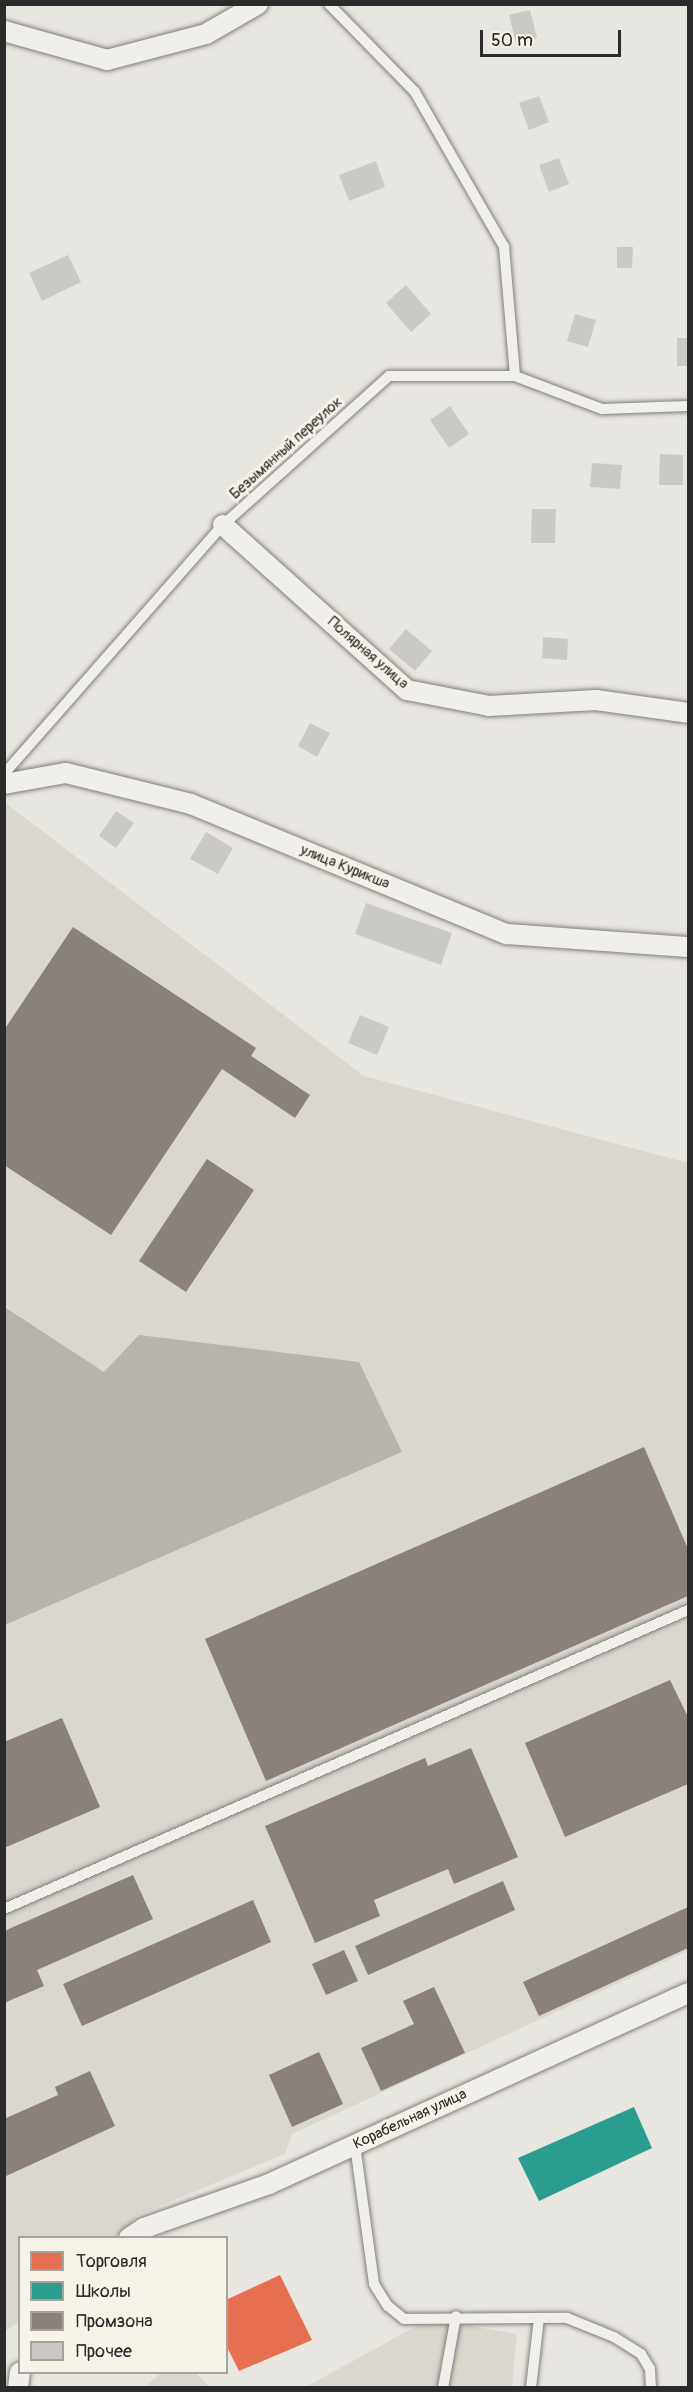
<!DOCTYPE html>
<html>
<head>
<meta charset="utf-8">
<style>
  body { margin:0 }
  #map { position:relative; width:693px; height:2392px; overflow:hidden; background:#e8e6e0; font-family:Pangolin,sans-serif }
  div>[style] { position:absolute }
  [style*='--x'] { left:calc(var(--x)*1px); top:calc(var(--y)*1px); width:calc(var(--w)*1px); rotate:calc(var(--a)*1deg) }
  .built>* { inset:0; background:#dad7cf }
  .water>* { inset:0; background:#b7b4ae }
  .shops>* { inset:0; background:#e76f51 }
  .schools>* { inset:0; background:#2a9d8f }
  .industry>* { inset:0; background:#8a817c }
  .building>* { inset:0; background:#cac9c4 }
  .roads { filter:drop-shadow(0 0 2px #807f7c) drop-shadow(0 0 2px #807f7c) }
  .service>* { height:10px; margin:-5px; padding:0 5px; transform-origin:5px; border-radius:5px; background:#f0efeb }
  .minor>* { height:20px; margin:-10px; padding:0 10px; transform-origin:10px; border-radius:10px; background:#f0efeb }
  span { translate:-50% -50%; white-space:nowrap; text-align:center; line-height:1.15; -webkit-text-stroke:6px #f7f3e8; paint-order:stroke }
  .street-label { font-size:15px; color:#2b2b2b }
  .frame { position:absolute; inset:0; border:6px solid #2b2b2b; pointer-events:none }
  .legend { position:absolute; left:18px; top:2236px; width:210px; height:138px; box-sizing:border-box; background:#f7f3e8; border:2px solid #a5a39c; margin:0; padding:8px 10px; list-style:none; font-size:18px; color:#2b2b2b }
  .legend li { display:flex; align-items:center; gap:12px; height:30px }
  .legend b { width:30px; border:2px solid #a5a39c }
  .scale { position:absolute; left:480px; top:30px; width:141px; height:27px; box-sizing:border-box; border:3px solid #2b2b2b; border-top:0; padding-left:8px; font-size:18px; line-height:21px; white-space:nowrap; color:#2b2b2b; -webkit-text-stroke:4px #f7f3e8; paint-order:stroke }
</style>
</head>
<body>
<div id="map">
  <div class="built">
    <i style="clip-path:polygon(4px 802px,364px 1076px,688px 1163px,688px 1951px,292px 2134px,285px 2154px,138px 2215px,115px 2237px,20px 2238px,19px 2322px,5px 2331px,5px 1625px,402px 1452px,104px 1372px,5px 1306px)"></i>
    <i style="clip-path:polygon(429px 2319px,517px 2334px,512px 2387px,304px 2388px)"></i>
    <i style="clip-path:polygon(161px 2373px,196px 2373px,209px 2387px,144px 2387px)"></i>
  </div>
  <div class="water">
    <i style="clip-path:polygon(5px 1307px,104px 1372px,139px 1335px,359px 1362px,402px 1452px,5px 1625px)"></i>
  </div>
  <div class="shops">
    <i style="clip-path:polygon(280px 2275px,312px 2340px,239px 2371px,226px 2345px,226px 2300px)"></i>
  </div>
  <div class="schools">
    <i style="clip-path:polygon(634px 2107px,652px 2148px,539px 2201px,518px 2158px)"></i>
  </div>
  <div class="industry">
    <i style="clip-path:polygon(73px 927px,256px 1048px,251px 1056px,310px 1095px,295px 1118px,222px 1069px,111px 1235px,4px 1165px,4px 1030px)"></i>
    <i style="clip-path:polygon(207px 1159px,254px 1190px,186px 1292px,139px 1261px)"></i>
    <i style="clip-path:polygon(644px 1447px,688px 1549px,688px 1596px,266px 1781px,205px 1639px)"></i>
    <i style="clip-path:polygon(670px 1680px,688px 1717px,688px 1784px,565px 1837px,525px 1743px)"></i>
    <i style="clip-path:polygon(62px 1718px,100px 1807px,4px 1848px,4px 1742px)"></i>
    <i style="clip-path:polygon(471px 1748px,518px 1857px,454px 1884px,448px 1869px,374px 1900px,380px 1916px,315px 1943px,265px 1826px,425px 1758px,428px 1766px)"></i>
    <i style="clip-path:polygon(133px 1875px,153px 1919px,37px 1970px,44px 1986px,4px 2003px,4px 1931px)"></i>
    <i style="clip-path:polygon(503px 1881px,515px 1910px,368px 1975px,355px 1946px)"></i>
    <i style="clip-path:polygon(253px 1900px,271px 1942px,82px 2026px,63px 1984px)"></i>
    <i style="clip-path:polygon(688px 1907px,688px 1948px,539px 2016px,523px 1982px)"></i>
    <i style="clip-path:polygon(344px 1950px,358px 1981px,326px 1995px,312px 1964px)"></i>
    <i style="clip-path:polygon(434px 1987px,465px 2053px,381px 2091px,361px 2048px,414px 2024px,403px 2001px)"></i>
    <i style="clip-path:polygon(319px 2052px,343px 2104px,292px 2127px,269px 2075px)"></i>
    <i style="clip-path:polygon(90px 2071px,115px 2126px,4px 2177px,4px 2119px,58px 2095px,55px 2087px)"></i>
  </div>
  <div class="building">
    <i style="clip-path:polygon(530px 10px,537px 38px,516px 43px,509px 15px)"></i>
    <i style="clip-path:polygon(539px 96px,549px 122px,529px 130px,519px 103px)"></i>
    <i style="clip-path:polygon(559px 158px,569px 184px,549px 192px,539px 165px)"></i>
    <i style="clip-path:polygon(376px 161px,385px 187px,349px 201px,339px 175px)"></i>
    <i style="clip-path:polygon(617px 247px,633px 247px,632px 268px,617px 268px)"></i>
    <i style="clip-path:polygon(68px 255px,81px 282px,42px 301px,29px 273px)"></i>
    <i style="clip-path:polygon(406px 285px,431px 314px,411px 332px,386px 303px)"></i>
    <i style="clip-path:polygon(575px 314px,596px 320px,588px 347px,567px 341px)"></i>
    <i style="clip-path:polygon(677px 338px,688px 338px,688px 366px,677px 366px)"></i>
    <i style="clip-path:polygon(450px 406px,469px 434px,449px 448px,430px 420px)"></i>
    <i style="clip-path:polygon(660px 454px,683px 455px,683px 485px,659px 485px)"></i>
    <i style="clip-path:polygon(592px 463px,622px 465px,620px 489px,590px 487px)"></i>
    <i style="clip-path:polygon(532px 509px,556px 509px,555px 543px,531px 543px)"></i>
    <i style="clip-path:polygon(406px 629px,432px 651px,415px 671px,389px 649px)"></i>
    <i style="clip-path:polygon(543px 637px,568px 639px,567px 660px,542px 658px)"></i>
    <i style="clip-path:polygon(310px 723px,330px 733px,317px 757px,298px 746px)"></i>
    <i style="clip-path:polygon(116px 811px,134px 823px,116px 848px,99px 836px)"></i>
    <i style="clip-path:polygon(206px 832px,233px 848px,218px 874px,190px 859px)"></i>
    <i style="clip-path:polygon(366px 903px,452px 933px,441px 965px,355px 934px)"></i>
    <i style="clip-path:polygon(360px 1015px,389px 1027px,377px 1055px,348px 1043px)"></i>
  </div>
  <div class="roads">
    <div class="service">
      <i style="--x:329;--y:4;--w:123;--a:45.7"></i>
      <i style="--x:415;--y:92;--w:179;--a:60.1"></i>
      <i style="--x:504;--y:247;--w:129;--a:85.1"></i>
      <i style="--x:4;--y:774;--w:332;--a:-48.7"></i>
      <i style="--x:223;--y:525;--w:223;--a:-41.9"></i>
      <i style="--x:389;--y:376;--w:126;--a:0"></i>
      <i style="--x:515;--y:376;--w:93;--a:20.8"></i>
      <i style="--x:602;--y:409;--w:86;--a:-2"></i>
      <i style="--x:4;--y:1909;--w:746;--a:-23.61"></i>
      <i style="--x:355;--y:2145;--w:140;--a:82.2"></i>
      <i style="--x:374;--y:2284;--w:26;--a:58"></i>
      <i style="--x:388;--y:2306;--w:21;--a:39"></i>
      <i style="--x:404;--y:2319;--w:163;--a:-0.4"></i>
      <i style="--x:567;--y:2318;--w:51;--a:22"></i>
      <i style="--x:614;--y:2337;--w:32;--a:32"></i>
      <i style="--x:641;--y:2354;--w:17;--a:59"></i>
      <i style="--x:650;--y:2369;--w:19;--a:87"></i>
      <i style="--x:443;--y:2388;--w:73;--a:-79.8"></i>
      <i style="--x:531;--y:2388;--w:70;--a:-83.5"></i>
    </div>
    <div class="minor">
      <i style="--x:4;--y:31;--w:107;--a:15.7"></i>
      <i style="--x:107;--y:60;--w:102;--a:-14.7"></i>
      <i style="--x:206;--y:34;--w:60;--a:-30"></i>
      <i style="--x:223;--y:525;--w:247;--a:41.9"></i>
      <i style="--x:407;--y:690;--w:84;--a:11"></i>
      <i style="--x:489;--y:706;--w:107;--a:-3.2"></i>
      <i style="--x:596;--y:700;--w:93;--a:8"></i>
      <i style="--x:4;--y:784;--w:63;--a:-10.1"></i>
      <i style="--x:66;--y:773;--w:129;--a:13.9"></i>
      <i style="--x:191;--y:804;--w:342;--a:22.4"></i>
      <i style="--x:507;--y:934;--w:181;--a:4.1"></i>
      <i style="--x:129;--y:2238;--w:18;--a:-34"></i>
      <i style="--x:144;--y:2228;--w:133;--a:-19.4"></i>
      <i style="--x:269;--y:2184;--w:460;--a:-24.5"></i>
      <i style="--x:18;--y:2388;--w:16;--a:-83"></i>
    </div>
  </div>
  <div class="street-label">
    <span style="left:286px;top:448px;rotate:-42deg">Безымянный переулок</span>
    <span style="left:368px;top:653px;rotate:41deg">Полярная улица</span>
    <span style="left:345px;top:867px;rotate:22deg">улица Курикша</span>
    <span style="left:410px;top:2119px;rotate:-25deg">Корабельная улица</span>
  </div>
  <div class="frame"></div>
  <ul class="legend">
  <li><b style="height:16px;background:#e76f51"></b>Торговля</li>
  <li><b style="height:16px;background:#2a9d8f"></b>Школы</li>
  <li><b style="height:16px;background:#8a817c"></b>Промзона</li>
  <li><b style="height:16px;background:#cac9c4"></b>Прочее</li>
  </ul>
  <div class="scale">50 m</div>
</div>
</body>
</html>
